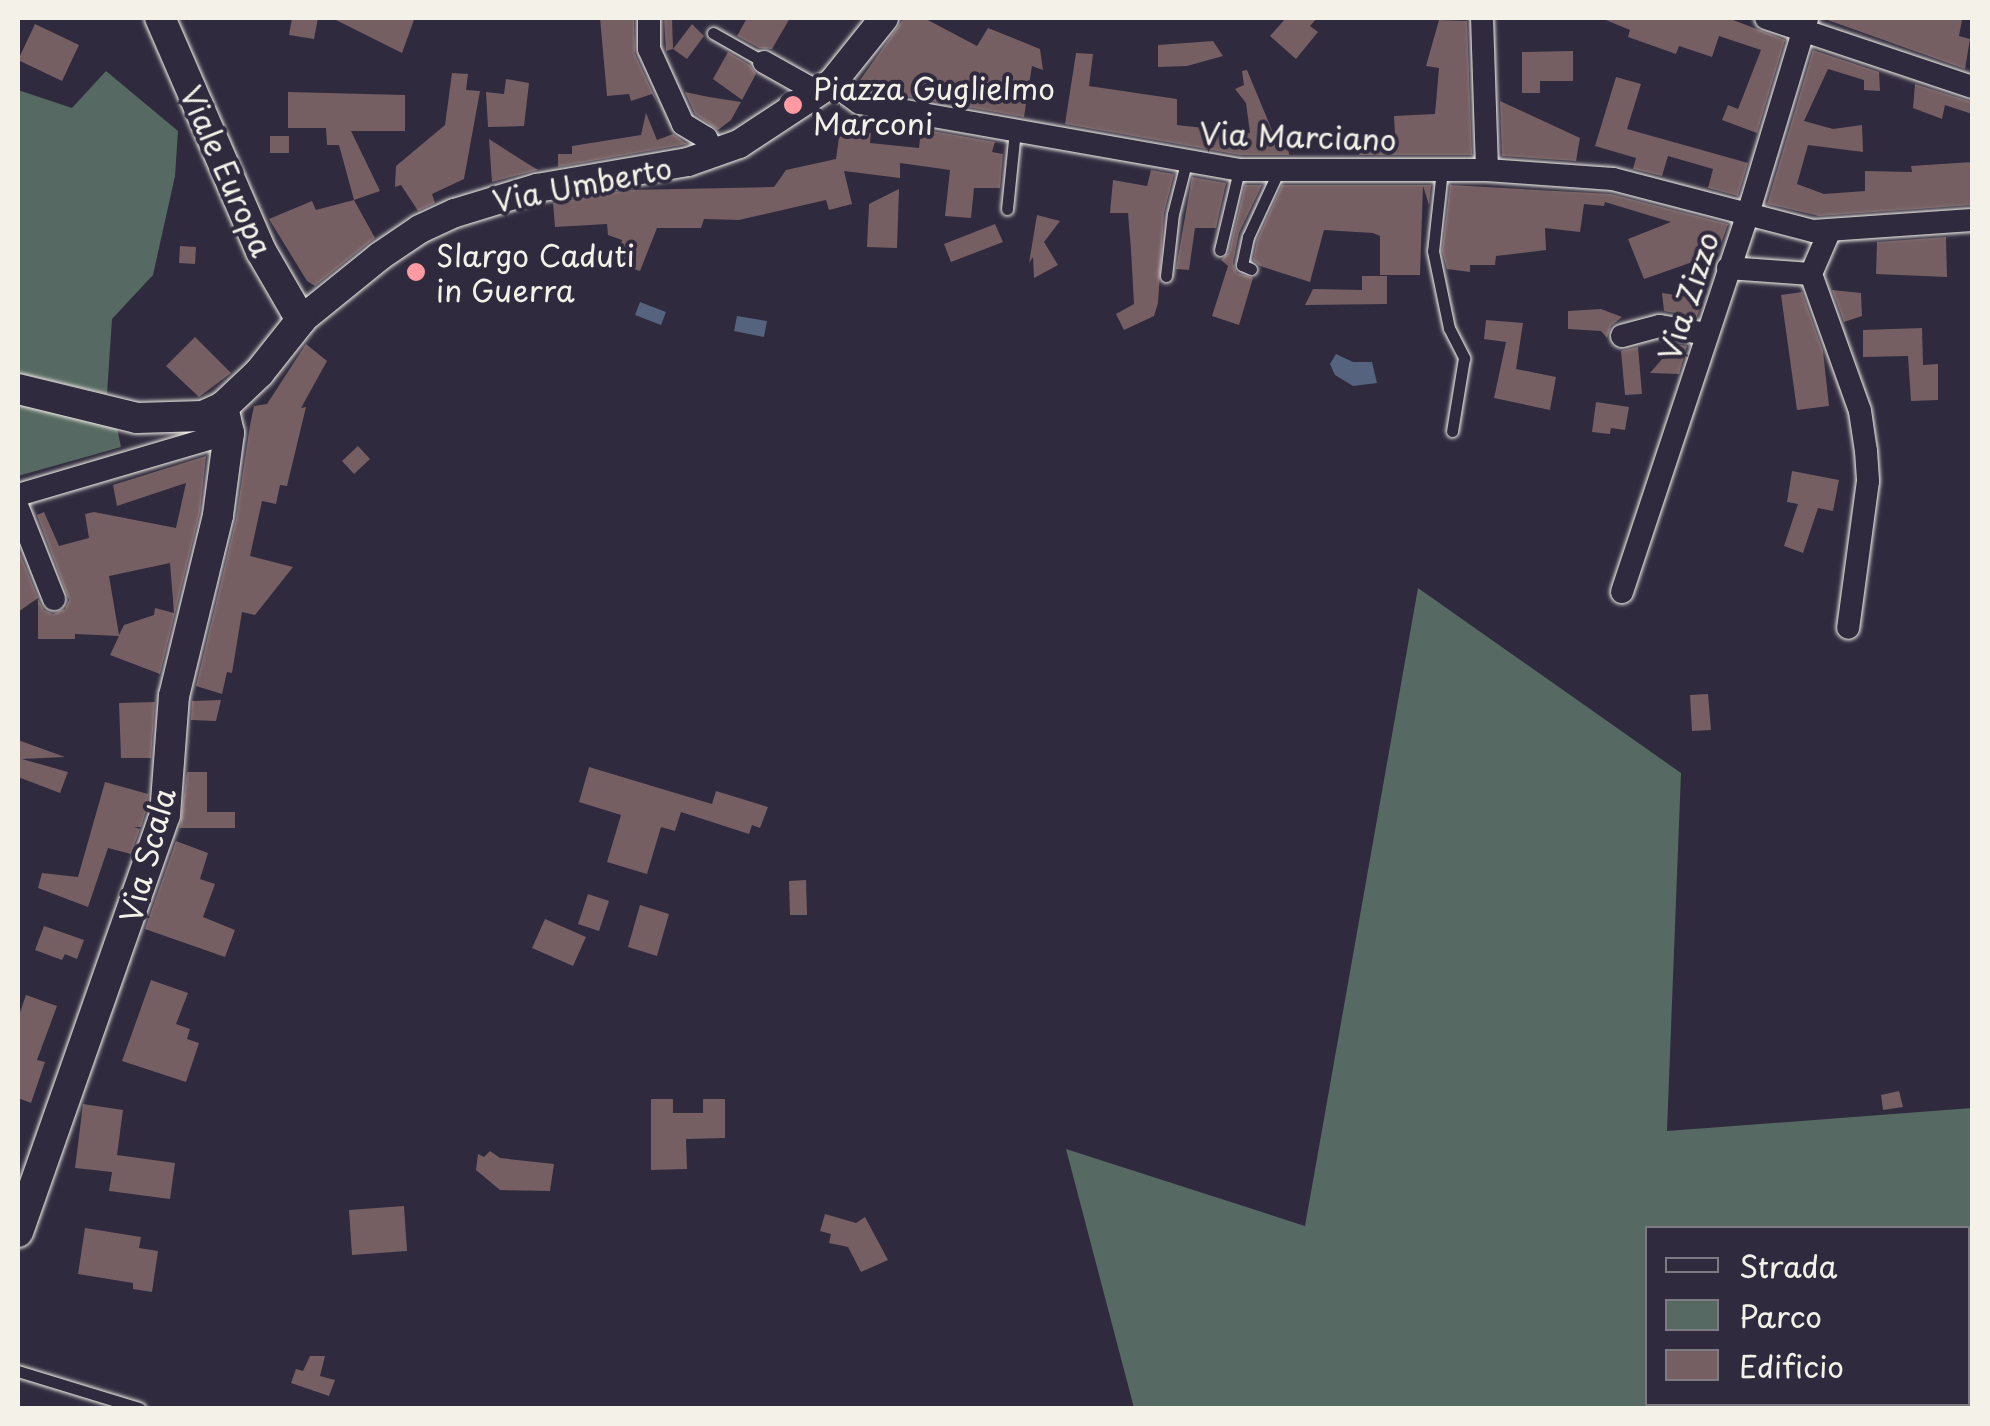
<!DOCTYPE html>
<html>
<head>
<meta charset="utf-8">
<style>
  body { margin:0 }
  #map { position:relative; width:1990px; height:1426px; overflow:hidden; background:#2f2a3d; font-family:"Playpen Sans",sans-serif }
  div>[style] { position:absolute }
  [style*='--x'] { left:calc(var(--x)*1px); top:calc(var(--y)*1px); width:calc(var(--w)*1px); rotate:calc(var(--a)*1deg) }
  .green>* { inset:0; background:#566962 }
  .water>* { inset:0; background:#55637e }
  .building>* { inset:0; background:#755f63 }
  .roads { filter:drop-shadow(0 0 2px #f4f1e8) drop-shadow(0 0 2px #f4f1e8) }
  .service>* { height:11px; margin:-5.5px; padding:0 5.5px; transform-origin:5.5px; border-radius:5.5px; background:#2f2a3d }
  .minor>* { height:22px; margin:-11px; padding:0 11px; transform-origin:11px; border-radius:11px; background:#2f2a3d }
  .tertiary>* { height:28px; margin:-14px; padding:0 14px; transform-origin:14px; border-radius:14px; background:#2f2a3d }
  .secondary>* { height:30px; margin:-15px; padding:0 15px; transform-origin:15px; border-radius:15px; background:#2f2a3d }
  .dots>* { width:28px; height:28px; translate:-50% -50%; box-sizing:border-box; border:5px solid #2f2a3d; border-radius:50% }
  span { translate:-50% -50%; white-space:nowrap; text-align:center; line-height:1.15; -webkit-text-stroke:8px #2f2a3d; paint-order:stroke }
  .poi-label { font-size:30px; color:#f4f1e8 }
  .left { translate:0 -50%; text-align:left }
  .street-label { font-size:30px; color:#f4f1e8 }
  .frame { position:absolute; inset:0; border:20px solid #f4f1e8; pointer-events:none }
  .legend { position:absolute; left:1645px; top:1226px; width:325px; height:180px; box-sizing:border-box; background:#2f2a3d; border:2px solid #7e7a81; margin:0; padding:12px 18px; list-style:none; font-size:30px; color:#f4f1e8 }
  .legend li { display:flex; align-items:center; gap:20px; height:50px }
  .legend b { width:50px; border:2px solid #7e7a81 }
</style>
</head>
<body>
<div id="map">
  <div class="green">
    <i style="clip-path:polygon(106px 71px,178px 131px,175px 176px,153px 275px,112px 319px,107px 394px,18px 373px,18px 90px,72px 108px)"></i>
    <i style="clip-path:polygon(18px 401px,117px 428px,121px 447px,18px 476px)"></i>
    <i style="clip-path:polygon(evenodd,1418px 588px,1681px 773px,1667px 1131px,1972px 1108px,1972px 1408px,1134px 1408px,1066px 1149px,1305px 1226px,1418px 588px,1648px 1228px,1968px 1228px,1968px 1404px,1648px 1404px,1648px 1228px)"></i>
  </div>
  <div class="water">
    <i style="clip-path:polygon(640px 302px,666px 312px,661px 325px,635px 315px)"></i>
    <i style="clip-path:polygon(737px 316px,767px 321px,764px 337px,734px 331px)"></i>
    <i style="clip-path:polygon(1336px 354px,1353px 362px,1372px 362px,1377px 383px,1353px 386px,1335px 375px,1330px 364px)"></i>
  </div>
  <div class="building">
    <i style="clip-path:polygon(292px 18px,318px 18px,314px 39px,289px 35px)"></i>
    <i style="clip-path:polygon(332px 18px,404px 18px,414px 20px,402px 53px)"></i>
    <i style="clip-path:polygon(600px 18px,634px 18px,635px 54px,658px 104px,652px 94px,631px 101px,629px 94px,607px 96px)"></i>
    <i style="clip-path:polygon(664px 18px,672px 18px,673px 49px,666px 51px)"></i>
    <i style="clip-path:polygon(747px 18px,790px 18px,772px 49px,759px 48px,737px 36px)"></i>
    <i style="clip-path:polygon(904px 18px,924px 18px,977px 46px,988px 28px,1040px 49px,1043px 70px,1032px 66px,1024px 117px,866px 89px,858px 83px)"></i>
    <i style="clip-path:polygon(1286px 18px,1317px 18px,1310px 26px,1318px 32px,1296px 59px,1270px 36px)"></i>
    <i style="clip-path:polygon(1601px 18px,1728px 18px,1785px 40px,1757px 133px,1722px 120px,1728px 105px,1738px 109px,1761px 50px,1719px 36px,1712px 57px,1679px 46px,1676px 54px,1628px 37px,1630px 30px)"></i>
    <i style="clip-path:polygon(1822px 18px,1962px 20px,1959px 36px,1970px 39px,1965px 69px)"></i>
    <i style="clip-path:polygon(1439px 20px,1467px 21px,1472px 155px,1359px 155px,1361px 136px,1395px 135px,1394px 116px,1435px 114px,1439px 68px,1426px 66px)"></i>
    <i style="clip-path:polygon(35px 24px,79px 45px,62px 81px,18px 60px)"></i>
    <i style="clip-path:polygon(692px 24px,704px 36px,687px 59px,673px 49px)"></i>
    <i style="clip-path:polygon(1213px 41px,1223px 56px,1187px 66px,1158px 67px,1158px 45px)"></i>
    <i style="clip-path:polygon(1813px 50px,1879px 72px,1880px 91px,1864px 90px,1864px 80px,1828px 69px,1804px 121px,1833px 129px,1862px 125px,1863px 152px,1808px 145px,1797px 184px,1824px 194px,1865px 191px,1865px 171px,1912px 172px,1911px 166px,1972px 162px,1972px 205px,1819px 216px,1767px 204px)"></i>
    <i style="clip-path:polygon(1573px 51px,1573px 81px,1540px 81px,1540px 93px,1522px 93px,1522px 52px)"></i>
    <i style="clip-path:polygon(728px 52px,750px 65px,756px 74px,742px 100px,713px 79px)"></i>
    <i style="clip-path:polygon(1076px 53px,1093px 54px,1089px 86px,1177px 99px,1177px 125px,1250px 133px,1246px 103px,1235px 89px,1244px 85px,1242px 71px,1247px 70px,1276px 140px,1288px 140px,1289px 155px,1240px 155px,1065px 124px)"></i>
    <i style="clip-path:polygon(452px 73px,468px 74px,466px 90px,480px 91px,464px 179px,432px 194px,435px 203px,418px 211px,401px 185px,395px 187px,396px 166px,445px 125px)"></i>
    <i style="clip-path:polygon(1616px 77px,1641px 84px,1627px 129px,1748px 163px,1738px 196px,1708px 188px,1713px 169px,1668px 156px,1662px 176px,1633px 169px,1636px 158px,1595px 146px)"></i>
    <i style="clip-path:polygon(506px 79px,529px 83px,524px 126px,488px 127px,486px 92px,504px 94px)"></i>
    <i style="clip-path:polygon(1915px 84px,1972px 102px,1972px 114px,1945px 105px,1942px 119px,1913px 108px)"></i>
    <i style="clip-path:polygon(288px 92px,405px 95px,405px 131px,351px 131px,380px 191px,354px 200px,339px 145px,327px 145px,326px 128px,288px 128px)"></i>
    <i style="clip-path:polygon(685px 92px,709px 97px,741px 102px,731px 120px,718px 130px,695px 114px)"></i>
    <i style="clip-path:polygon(1500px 101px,1580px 138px,1576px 161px,1502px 156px)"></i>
    <i style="clip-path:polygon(646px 113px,657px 140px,673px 134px,687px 144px,558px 167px,558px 154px,572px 154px,572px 146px,641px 135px)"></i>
    <i style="clip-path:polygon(921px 129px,995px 142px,992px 152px,1003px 154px,1000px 188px,974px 188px,971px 218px,945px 216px,950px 170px,900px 163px,900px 178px,844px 171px,852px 204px,829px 210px,826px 200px,739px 220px,704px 219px,701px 228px,657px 228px,640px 271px,616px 263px,622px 240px,608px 235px,607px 224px,555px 227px,553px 203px,628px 190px,774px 187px,786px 170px,836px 159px,840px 130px,871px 133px,870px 143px,919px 148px)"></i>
    <i style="clip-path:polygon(270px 136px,289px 136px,289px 153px,270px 153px)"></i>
    <i style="clip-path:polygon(489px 139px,525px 162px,538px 170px,492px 182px)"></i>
    <i style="clip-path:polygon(1151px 170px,1174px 174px,1164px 213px,1158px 303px,1154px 316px,1124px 330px,1116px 314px,1134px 304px,1131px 250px,1128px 213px,1110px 213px,1113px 180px,1147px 186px)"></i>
    <i style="clip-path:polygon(1192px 177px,1226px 183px,1216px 228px,1195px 228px,1189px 270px,1176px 269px)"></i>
    <i style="clip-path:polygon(1245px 185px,1262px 185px,1239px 233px,1233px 263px,1237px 273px,1253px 278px,1239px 325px,1212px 316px,1228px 266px,1221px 260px,1229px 252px)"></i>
    <i style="clip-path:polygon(1282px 185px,1431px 185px,1429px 205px,1423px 186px,1420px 275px,1380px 275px,1380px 236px,1373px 233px,1324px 230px,1310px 282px,1260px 266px,1253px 260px,1257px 240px)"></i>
    <i style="clip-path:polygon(1450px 185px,1611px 194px,1728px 224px,1715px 261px,1704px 258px,1644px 279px,1628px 239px,1671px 222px,1605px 202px,1604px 206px,1584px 204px,1580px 232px,1545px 228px,1546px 250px,1496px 256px,1495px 265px,1470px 265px,1470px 272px,1447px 269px,1442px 251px)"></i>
    <i style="clip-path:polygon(899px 189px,897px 248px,867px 247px,869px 204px)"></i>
    <i style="clip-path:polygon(354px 200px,375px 238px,315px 286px,307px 281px,269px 219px,312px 201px,316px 210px)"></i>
    <i style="clip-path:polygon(1037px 215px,1060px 221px,1044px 242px,1058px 265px,1034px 278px,1033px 257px,1029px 263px)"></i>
    <i style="clip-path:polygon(995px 224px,1003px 242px,951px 262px,944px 244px)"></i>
    <i style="clip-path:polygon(1946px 237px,1947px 277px,1876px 274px,1877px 242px)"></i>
    <i style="clip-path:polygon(180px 246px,196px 247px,195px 264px,179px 263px)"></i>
    <i style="clip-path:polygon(1362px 276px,1387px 276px,1387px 304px,1305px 305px,1313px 289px,1362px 290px)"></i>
    <i style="clip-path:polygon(1832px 290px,1861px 293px,1862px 316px,1844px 322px)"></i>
    <i style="clip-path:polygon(1802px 292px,1823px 351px,1829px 406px,1797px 410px,1781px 295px)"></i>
    <i style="clip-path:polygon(1662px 293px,1703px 299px,1697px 317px,1664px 311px)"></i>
    <i style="clip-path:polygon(1601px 309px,1622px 317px,1611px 326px,1607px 338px,1601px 331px,1568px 329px,1568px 311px)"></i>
    <i style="clip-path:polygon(1486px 320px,1523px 323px,1516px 369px,1556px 377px,1550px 410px,1494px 398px,1506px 342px,1484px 339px)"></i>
    <i style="clip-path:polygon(1922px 328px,1923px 365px,1938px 364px,1938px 400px,1911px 401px,1908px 356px,1863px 357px,1863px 330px)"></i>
    <i style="clip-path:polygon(195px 337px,231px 373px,199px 397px,166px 366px)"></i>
    <i style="clip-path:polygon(306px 344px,327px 361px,301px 408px,306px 407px,287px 486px,280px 485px,276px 504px,262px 501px,250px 556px,293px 567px,255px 615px,242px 612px,232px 673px,227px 672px,222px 694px,196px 686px,236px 519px,250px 425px,254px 406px,267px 404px)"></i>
    <i style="clip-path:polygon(1675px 344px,1687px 346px,1679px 374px,1650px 373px)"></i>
    <i style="clip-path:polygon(1638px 347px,1642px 394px,1625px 395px,1621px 351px)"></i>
    <i style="clip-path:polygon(1596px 402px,1629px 407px,1625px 430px,1611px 428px,1610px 434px,1592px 432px)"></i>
    <i style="clip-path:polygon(358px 446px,370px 459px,354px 474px,342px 461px)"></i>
    <i style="clip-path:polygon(evenodd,206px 456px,200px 512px,160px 674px,110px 655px,119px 636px,75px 634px,75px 639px,38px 639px,38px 599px,44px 610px,53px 614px,65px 609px,69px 600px,37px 515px,44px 512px,59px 546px,89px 538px,85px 514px,94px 512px,176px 528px,186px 483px,117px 506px,113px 485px,206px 456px,170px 563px,174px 613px,155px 608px,154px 615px,124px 625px,119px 635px,109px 576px,170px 563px)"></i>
    <i style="clip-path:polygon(1792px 471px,1839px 480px,1833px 511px,1818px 508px,1803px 553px,1784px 546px,1798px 504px,1787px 502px)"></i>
    <i style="clip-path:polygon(18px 548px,38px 598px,18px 612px)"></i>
    <i style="clip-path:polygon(1708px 694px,1711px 730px,1692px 731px,1690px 695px)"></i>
    <i style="clip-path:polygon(221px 700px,216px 721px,191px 720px,192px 701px)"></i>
    <i style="clip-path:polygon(155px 702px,151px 758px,121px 758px,119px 703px)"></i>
    <i style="clip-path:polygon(18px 740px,65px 757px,22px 759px,68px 772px,60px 793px,18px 777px)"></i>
    <i style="clip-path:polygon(589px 767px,712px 804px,716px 791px,768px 807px,760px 828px,752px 825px,749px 834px,681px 812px,675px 831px,661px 827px,647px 874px,607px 862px,621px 815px,579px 802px)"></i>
    <i style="clip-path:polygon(187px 772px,207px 772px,207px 812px,235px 812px,235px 828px,180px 828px)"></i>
    <i style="clip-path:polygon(105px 782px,148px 794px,146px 811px,141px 827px,134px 827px,140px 829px,131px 854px,108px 848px,88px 907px,38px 888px,42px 873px,78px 877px)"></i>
    <i style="clip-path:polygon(176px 841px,208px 853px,200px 879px,215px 884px,203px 917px,235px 930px,225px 957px,145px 929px)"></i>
    <i style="clip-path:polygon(806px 880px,807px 915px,790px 915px,789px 881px)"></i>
    <i style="clip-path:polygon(588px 894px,609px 901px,599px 931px,578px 924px)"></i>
    <i style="clip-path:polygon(640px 905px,669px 914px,657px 956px,628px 947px)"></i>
    <i style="clip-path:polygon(545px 919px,586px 937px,573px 966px,532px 948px)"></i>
    <i style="clip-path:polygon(44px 926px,84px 940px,77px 959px,65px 954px,62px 960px,35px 950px)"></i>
    <i style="clip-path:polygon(151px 980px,188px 993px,176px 1024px,190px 1029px,187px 1039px,199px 1043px,186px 1082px,122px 1061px)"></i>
    <i style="clip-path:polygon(26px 995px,57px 1006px,37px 1060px,45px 1062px,31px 1103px,18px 1098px,18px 1018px)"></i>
    <i style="clip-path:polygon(1899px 1091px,1903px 1107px,1883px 1110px,1881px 1095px)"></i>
    <i style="clip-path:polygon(651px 1099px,673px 1099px,673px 1113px,703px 1113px,703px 1099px,725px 1099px,725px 1138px,686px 1139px,687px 1169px,651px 1170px)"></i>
    <i style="clip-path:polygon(83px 1104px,123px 1110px,117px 1155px,175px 1163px,170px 1199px,109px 1191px,112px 1172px,75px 1168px)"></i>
    <i style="clip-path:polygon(490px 1151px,500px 1158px,554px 1164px,550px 1191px,500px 1190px,476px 1170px,478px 1154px,484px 1157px)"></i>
    <i style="clip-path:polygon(404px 1206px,407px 1251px,352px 1255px,349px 1210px)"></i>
    <i style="clip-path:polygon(825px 1214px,856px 1223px,865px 1217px,888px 1260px,861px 1272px,848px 1247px,829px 1243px,831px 1234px,820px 1231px)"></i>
    <i style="clip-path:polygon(85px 1228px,141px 1237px,139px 1248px,158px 1251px,152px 1292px,133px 1289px,133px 1283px,78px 1274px)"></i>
    <i style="clip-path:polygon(310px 1356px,325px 1356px,320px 1376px,335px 1380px,329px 1396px,291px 1383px,296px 1369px,303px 1371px)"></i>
  </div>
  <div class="roads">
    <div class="service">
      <i style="--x:713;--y:33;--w:59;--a:29.6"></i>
      <i style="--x:1442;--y:170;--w:81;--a:96.3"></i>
      <i style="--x:1433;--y:251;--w:79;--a:78.3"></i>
      <i style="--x:1449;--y:328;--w:34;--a:63"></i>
      <i style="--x:1464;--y:358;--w:74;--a:99.3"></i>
      <i style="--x:1007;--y:209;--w:79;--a:-84.2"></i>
      <i style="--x:1220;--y:250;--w:82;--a:-76.6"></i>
      <i style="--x:1251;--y:269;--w:10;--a:-156"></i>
      <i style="--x:1242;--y:265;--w:29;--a:-78"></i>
      <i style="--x:1248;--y:237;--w:72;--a:-65.2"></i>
      <i style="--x:1166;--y:276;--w:62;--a:-83.6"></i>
      <i style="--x:1173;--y:214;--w:53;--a:-75.7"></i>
      <i style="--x:18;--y:1371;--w:127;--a:17"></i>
    </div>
    <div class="minor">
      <i style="--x:649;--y:18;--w:31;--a:90"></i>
      <i style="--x:649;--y:49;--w:82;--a:65.6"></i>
      <i style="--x:683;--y:124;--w:27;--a:31"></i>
      <i style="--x:706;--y:138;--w:16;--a:60"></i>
      <i style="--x:1482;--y:18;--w:152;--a:88.1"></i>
      <i style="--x:1766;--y:18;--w:217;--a:18.5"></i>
      <i style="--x:764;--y:62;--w:63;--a:29.4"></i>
      <i style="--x:832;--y:83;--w:34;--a:36"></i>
      <i style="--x:860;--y:103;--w:385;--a:10"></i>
      <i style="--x:1239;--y:170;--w:248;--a:0"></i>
      <i style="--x:1487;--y:170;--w:126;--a:4.1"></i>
      <i style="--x:1613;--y:179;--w:207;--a:14.6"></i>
      <i style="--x:1813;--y:231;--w:159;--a:-4"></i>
      <i style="--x:1728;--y:268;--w:83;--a:4.1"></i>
      <i style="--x:1811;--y:274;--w:48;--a:-66.6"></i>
      <i style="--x:1811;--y:274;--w:145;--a:70.3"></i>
      <i style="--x:1860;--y:411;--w:40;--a:81.5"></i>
      <i style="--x:1866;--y:451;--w:30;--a:86"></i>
      <i style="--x:1868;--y:481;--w:148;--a:97.7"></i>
      <i style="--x:1622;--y:336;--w:39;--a:-15"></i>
      <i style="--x:1660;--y:326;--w:48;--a:9.7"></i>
      <i style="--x:18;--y:495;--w:220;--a:-16.4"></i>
      <i style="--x:18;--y:508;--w:98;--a:68.4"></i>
      <i style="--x:1622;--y:592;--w:409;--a:-71.6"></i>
      <i style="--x:1751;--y:204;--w:194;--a:-73.2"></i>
    </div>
    <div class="tertiary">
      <i style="--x:301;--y:320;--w:102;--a:-39"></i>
      <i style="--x:380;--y:256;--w:48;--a:-34"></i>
      <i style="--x:420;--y:229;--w:38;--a:-25"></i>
      <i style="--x:455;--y:213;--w:86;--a:-17"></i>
      <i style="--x:537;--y:188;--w:153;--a:-9.8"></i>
      <i style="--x:688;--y:162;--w:54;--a:-19.4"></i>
      <i style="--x:739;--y:144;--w:111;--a:-33.3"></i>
      <i style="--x:832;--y:83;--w:83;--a:-51.3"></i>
    </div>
    <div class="secondary">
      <i style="--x:18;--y:389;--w:122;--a:13.7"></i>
      <i style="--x:137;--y:418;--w:66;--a:-1.7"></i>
      <i style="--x:203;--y:416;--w:22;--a:-24"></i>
      <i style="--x:223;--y:407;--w:50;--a:-43.4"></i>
      <i style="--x:259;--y:373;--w:68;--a:-51.6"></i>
      <i style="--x:301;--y:320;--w:80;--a:-120.1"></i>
      <i style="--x:261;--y:251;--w:254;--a:-113.4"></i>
      <i style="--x:18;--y:1232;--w:442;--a:-70.6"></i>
      <i style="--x:165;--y:815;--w:119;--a:-85.7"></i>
      <i style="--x:174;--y:696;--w:186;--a:-76.3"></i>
      <i style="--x:218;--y:515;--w:83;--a:-82.4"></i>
      <i style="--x:229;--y:433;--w:27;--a:-103"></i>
    </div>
  </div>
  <div class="dots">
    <i style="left:793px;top:105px;background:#ff9aa2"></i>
    <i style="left:416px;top:272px;background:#ff9aa2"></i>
  </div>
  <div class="poi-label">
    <span class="left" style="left:813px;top:105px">Piazza Guglielmo<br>Marconi</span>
    <span class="left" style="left:436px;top:272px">Slargo Caduti<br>in Guerra</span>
  </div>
  <div class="street-label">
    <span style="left:1298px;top:136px;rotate:2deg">Via Marciano</span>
    <span style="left:227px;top:171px;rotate:66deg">Viale Europa</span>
    <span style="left:582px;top:184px;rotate:-11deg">Via Umberto</span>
    <span style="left:1688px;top:296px;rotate:-72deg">Via Zizzo</span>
    <span style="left:147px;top:855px;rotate:-75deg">Via Scala</span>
  </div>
  <div class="frame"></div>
  <ul class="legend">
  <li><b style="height:12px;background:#2f2a3d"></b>Strada</li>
  <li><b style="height:28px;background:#566962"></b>Parco</li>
  <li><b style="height:28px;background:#755f63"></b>Edificio</li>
  </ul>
</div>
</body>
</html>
